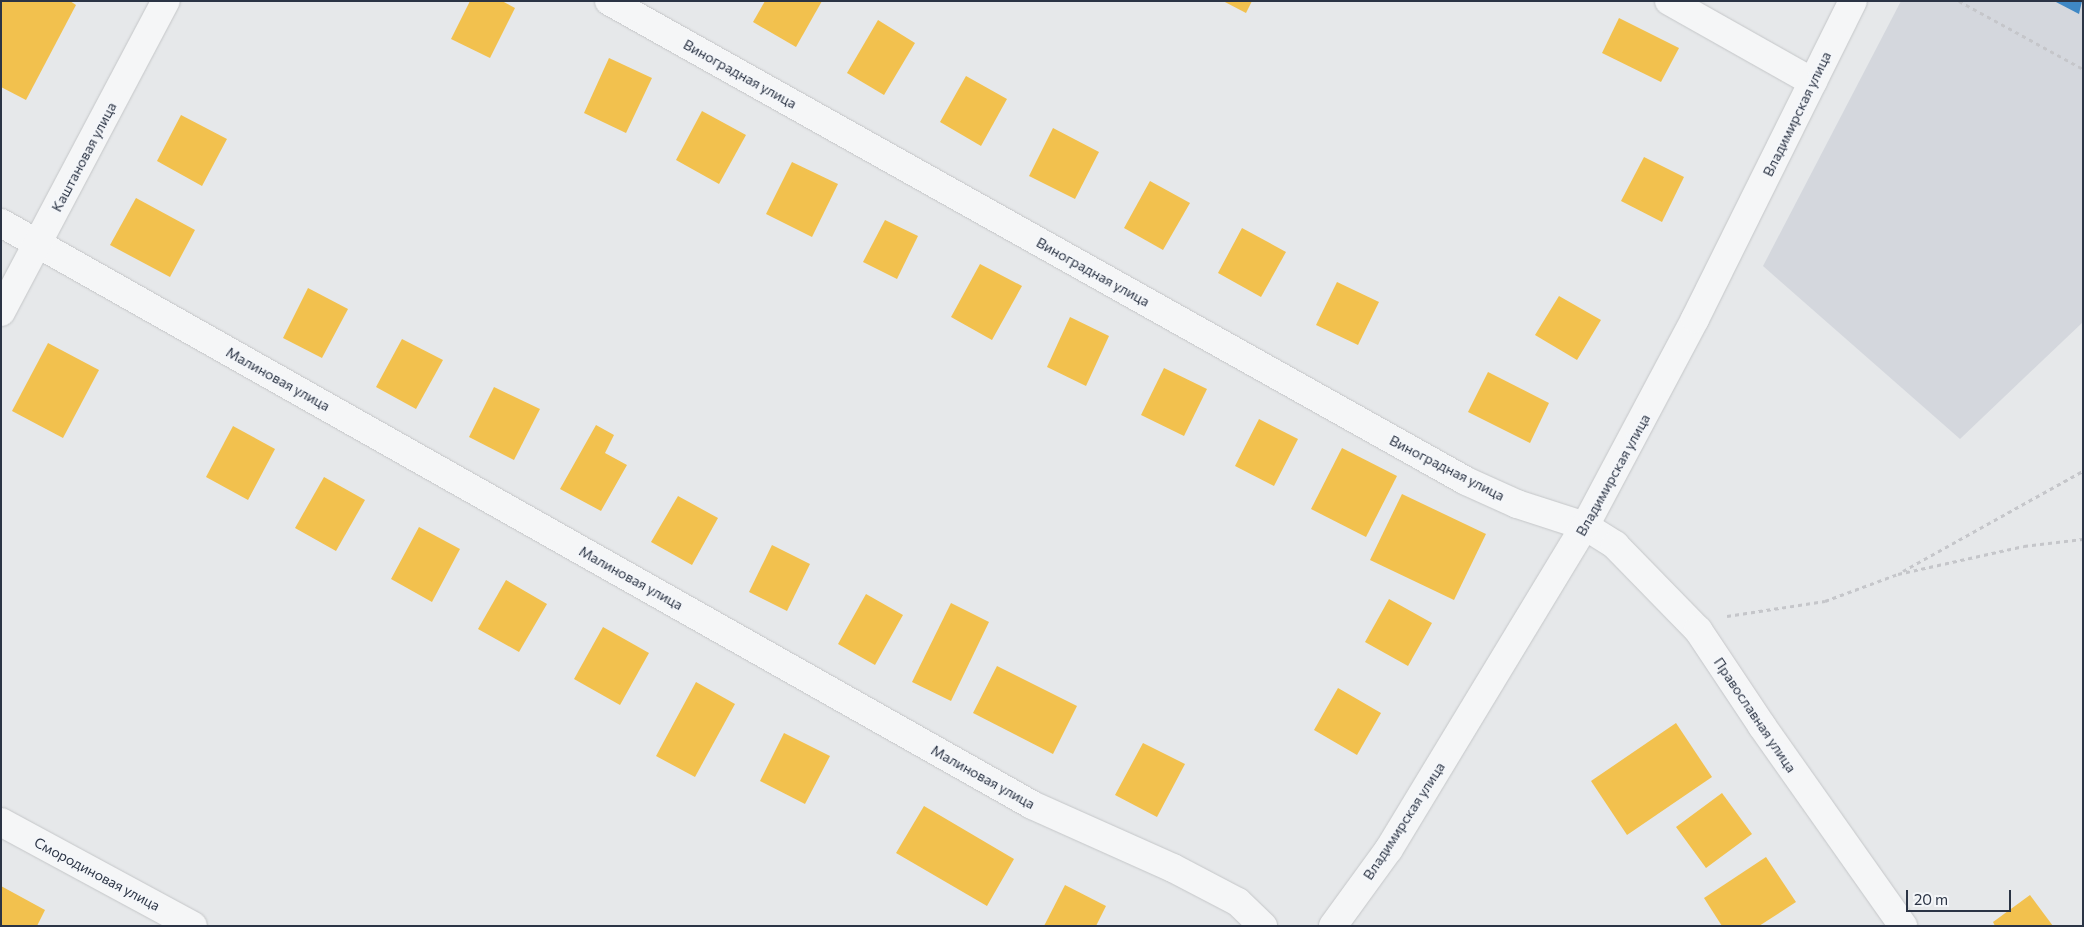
<!DOCTYPE html>
<html>
<head>
<meta charset="utf-8">
<style>
  body { margin:0 }
  #map { position:relative; width:2084px; height:927px; overflow:hidden; background:#e6e8ea; font-family:Commissioner,sans-serif }
  div>[style] { position:absolute }
  [style*='--x'] { left:calc(var(--x)*1px); top:calc(var(--y)*1px); width:calc(var(--w)*1px); rotate:calc(var(--a)*1deg) }
  .built>* { inset:0; background:#d4d7dd }
  .homes>* { inset:0; background:#f2c14e }
  .schools>* { inset:0; background:#3f88c5 }
  .path>* { height:3px; margin-top:-1.5px; transform-origin:0; background:repeating-linear-gradient(90deg,#c5c6ca 0 4px,transparent 0 8px) }
  .roads { filter:drop-shadow(0 0 1px #c4c6c8) drop-shadow(0 0 1px #c4c6c8) }
  .street>* { height:28px; margin:-14px; padding:0 14px; transform-origin:14px; border-radius:14px; background:#f5f6f7 }
  span { translate:-50% -50%; white-space:nowrap; text-align:center; line-height:1.15; -webkit-text-stroke:5px #f4f6f9; paint-order:stroke }
  .street-label { font-size:14px; color:#2b3445 }
  .frame { position:absolute; inset:0; border:2px solid #2b3445; pointer-events:none }
  .scale { position:absolute; left:1906px; top:890px; width:105px; height:22px; box-sizing:border-box; border:2px solid #2b3445; border-top:0; padding-left:6px; font-size:15px; line-height:18px; white-space:nowrap; color:#2b3445; -webkit-text-stroke:4px #f4f6f9; paint-order:stroke }
</style>
</head>
<body>
<div id="map">
  <div class="built">
    <i style="clip-path:polygon(1901px 1px,2083px 1px,2083px 322px,1960px 439px,1763px 266px)"></i>
  </div>
  <div class="homes">
    <i style="clip-path:polygon(1px 1px,70px 1px,76px 5px,26px 100px,1px 87px)"></i>
    <i style="clip-path:polygon(470px 1px,502px 1px,515px 8px,490px 58px,451px 39px)"></i>
    <i style="clip-path:polygon(765px 1px,822px 1px,796px 47px,753px 22px)"></i>
    <i style="clip-path:polygon(1223px 1px,1252px 1px,1246px 13px)"></i>
    <i style="clip-path:polygon(1619px 18px,1679px 48px,1661px 82px,1602px 53px)"></i>
    <i style="clip-path:polygon(878px 20px,915px 43px,884px 95px,847px 73px)"></i>
    <i style="clip-path:polygon(609px 58px,652px 78px,626px 133px,584px 113px)"></i>
    <i style="clip-path:polygon(966px 76px,1007px 99px,981px 146px,940px 122px)"></i>
    <i style="clip-path:polygon(702px 111px,746px 135px,719px 184px,676px 160px)"></i>
    <i style="clip-path:polygon(181px 115px,227px 139px,202px 186px,157px 161px)"></i>
    <i style="clip-path:polygon(1053px 128px,1099px 152px,1075px 199px,1029px 176px)"></i>
    <i style="clip-path:polygon(1644px 157px,1684px 177px,1662px 222px,1621px 201px)"></i>
    <i style="clip-path:polygon(792px 162px,838px 184px,812px 237px,766px 214px)"></i>
    <i style="clip-path:polygon(1150px 181px,1190px 203px,1163px 250px,1124px 228px)"></i>
    <i style="clip-path:polygon(136px 198px,195px 230px,170px 277px,110px 245px)"></i>
    <i style="clip-path:polygon(885px 220px,918px 236px,897px 279px,863px 262px)"></i>
    <i style="clip-path:polygon(1242px 228px,1286px 252px,1261px 297px,1218px 273px)"></i>
    <i style="clip-path:polygon(980px 264px,1022px 286px,992px 340px,951px 317px)"></i>
    <i style="clip-path:polygon(1337px 282px,1379px 302px,1358px 345px,1316px 325px)"></i>
    <i style="clip-path:polygon(308px 288px,348px 309px,322px 358px,283px 338px)"></i>
    <i style="clip-path:polygon(1559px 296px,1601px 320px,1577px 360px,1535px 335px)"></i>
    <i style="clip-path:polygon(1070px 317px,1109px 336px,1086px 386px,1047px 367px)"></i>
    <i style="clip-path:polygon(402px 339px,443px 360px,416px 409px,376px 387px)"></i>
    <i style="clip-path:polygon(48px 343px,99px 370px,63px 438px,12px 411px)"></i>
    <i style="clip-path:polygon(1164px 368px,1207px 389px,1184px 436px,1141px 415px)"></i>
    <i style="clip-path:polygon(1488px 372px,1549px 403px,1530px 443px,1468px 412px)"></i>
    <i style="clip-path:polygon(494px 387px,540px 409px,514px 460px,469px 437px)"></i>
    <i style="clip-path:polygon(1259px 419px,1298px 439px,1274px 486px,1235px 466px)"></i>
    <i style="clip-path:polygon(596px 425px,614px 435px,605px 453px,627px 465px,601px 511px,560px 489px)"></i>
    <i style="clip-path:polygon(233px 426px,275px 449px,248px 500px,206px 477px)"></i>
    <i style="clip-path:polygon(1342px 448px,1397px 476px,1366px 537px,1311px 509px)"></i>
    <i style="clip-path:polygon(324px 477px,365px 500px,336px 551px,295px 528px)"></i>
    <i style="clip-path:polygon(1402px 494px,1486px 534px,1454px 600px,1370px 560px)"></i>
    <i style="clip-path:polygon(678px 496px,718px 518px,692px 565px,651px 542px)"></i>
    <i style="clip-path:polygon(419px 527px,460px 549px,432px 602px,391px 579px)"></i>
    <i style="clip-path:polygon(772px 545px,810px 564px,787px 611px,749px 592px)"></i>
    <i style="clip-path:polygon(506px 580px,547px 604px,519px 652px,478px 629px)"></i>
    <i style="clip-path:polygon(866px 594px,903px 615px,875px 665px,838px 644px)"></i>
    <i style="clip-path:polygon(1389px 599px,1432px 623px,1408px 666px,1365px 642px)"></i>
    <i style="clip-path:polygon(951px 603px,989px 622px,951px 701px,912px 682px)"></i>
    <i style="clip-path:polygon(603px 627px,649px 653px,620px 705px,574px 679px)"></i>
    <i style="clip-path:polygon(997px 666px,1077px 706px,1053px 754px,973px 713px)"></i>
    <i style="clip-path:polygon(696px 682px,735px 704px,695px 777px,656px 756px)"></i>
    <i style="clip-path:polygon(1338px 688px,1381px 713px,1357px 755px,1314px 730px)"></i>
    <i style="clip-path:polygon(1676px 723px,1712px 777px,1627px 835px,1591px 781px)"></i>
    <i style="clip-path:polygon(784px 733px,830px 756px,805px 804px,760px 781px)"></i>
    <i style="clip-path:polygon(1143px 743px,1185px 764px,1157px 817px,1115px 795px)"></i>
    <i style="clip-path:polygon(1722px 793px,1752px 834px,1706px 868px,1676px 827px)"></i>
    <i style="clip-path:polygon(924px 806px,1014px 859px,987px 906px,896px 853px)"></i>
    <i style="clip-path:polygon(1766px 857px,1796px 902px,1759px 926px,1722px 926px,1704px 898px)"></i>
    <i style="clip-path:polygon(1065px 885px,1106px 906px,1096px 926px,1044px 926px)"></i>
    <i style="clip-path:polygon(1px 886px,45px 910px,37px 926px,1px 926px)"></i>
    <i style="clip-path:polygon(2030px 895px,2053px 926px,1995px 926px,1993px 922px)"></i>
  </div>
  <div class="schools">
    <i style="clip-path:polygon(2054px 1px,2082px 1px,2079px 14px)"></i>
  </div>
  <div class="path">
    <i style="--x:1959;--y:1;--w:141;--a:28.7"></i>
    <i style="--x:1903;--y:571;--w:206;--a:-29.1"></i>
    <i style="--x:1727;--y:616;--w:99;--a:-8.7"></i>
    <i style="--x:1825;--y:601;--w:78;--a:-20.3"></i>
    <i style="--x:1898;--y:574;--w:129;--a:-12.5"></i>
    <i style="--x:2024;--y:546;--w:59;--a:-6.8"></i>
  </div>
  <div class="roads">
    <div class="street">
      <i style="--x:609;--y:1;--w:982;--a:29.25"></i>
      <i style="--x:1466;--y:481;--w:56;--a:24.3"></i>
      <i style="--x:1517;--y:504;--w:71;--a:17.9"></i>
      <i style="--x:1585;--y:526;--w:36;--a:32"></i>
      <i style="--x:1615;--y:545;--w:119;--a:45.7"></i>
      <i style="--x:1698;--y:630;--w:115;--a:56.3"></i>
      <i style="--x:1762;--y:726;--w:245;--a:54.8"></i>
      <i style="--x:1669;--y:1;--w:165;--a:29.4"></i>
      <i style="--x:1;--y:223;--w:1184;--a:29.44"></i>
      <i style="--x:1032;--y:805;--w:154;--a:24.1"></i>
      <i style="--x:1173;--y:868;--w:73;--a:27.6"></i>
      <i style="--x:1238;--y:902;--w:35;--a:44"></i>
      <i style="--x:1;--y:312;--w:352;--a:-62.1"></i>
      <i style="--x:1;--y:822;--w:218;--a:28.4"></i>
      <i style="--x:1333;--y:926;--w:95;--a:-54"></i>
      <i style="--x:1389;--y:849;--w:378;--a:-58.8"></i>
      <i style="--x:1585;--y:526;--w:234;--a:-62"></i>
      <i style="--x:1695;--y:319;--w:355;--a:-63.6"></i>
    </div>
  </div>
  <div class="street-label">
    <span style="left:740px;top:74px;rotate:29deg">Виноградная улица</span>
    <span style="left:1797px;top:114px;rotate:-64deg">Владимирская улица</span>
    <span style="left:84px;top:157px;rotate:-62deg">Каштановая улица</span>
    <span style="left:1093px;top:272px;rotate:29deg">Виноградная улица</span>
    <span style="left:278px;top:379px;rotate:29deg">Малиновая улица</span>
    <span style="left:1447px;top:468px;rotate:27deg">Виноградная улица</span>
    <span style="left:1613px;top:475px;rotate:-61deg">Владимирская улица</span>
    <span style="left:631px;top:578px;rotate:29deg">Малиновая улица</span>
    <span style="left:1755px;top:715px;rotate:56deg">Православная улица</span>
    <span style="left:983px;top:777px;rotate:29deg">Малиновая улица</span>
    <span style="left:1404px;top:821px;rotate:-57deg">Владимирская улица</span>
    <span style="left:97px;top:874px;rotate:28deg">Смородиновая улица</span>
  </div>
  <div class="frame"></div>
  <div class="scale">20 m</div>
</div>
</body>
</html>
